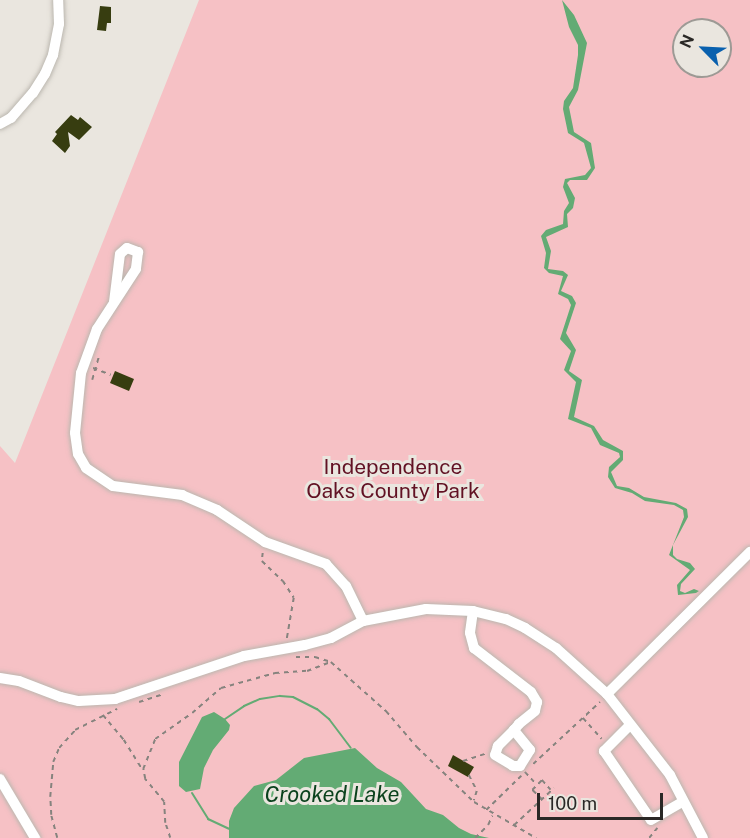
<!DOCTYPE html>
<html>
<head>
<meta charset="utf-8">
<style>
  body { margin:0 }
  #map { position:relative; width:750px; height:838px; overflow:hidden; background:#eae6df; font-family:"Public Sans",sans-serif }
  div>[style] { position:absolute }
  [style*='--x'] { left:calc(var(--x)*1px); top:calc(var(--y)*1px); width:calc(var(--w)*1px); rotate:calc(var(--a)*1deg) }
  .green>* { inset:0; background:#f6c1c5 }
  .water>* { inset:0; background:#63ab74 }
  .stream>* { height:2px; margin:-1px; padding:0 1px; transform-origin:1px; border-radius:1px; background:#63ab74 }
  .building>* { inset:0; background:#373d10 }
  .path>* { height:1.5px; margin-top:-0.75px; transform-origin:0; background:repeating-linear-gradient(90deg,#86837e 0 4.5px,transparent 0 9px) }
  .roads { filter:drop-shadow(0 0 2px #bbb7af) drop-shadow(0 0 2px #bbb7af) }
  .minor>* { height:10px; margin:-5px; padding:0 5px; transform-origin:5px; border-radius:5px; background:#fff }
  span { translate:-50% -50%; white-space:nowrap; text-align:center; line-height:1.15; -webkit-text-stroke:6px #eae6df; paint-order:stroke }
  .park-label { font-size:21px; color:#621224 }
  .water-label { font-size:22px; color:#0a421d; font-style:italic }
  .north { position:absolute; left:672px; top:18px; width:60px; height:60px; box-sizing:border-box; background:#eae6df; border:2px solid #9d9a95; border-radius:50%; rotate:294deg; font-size:16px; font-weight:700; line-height:24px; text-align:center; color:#2a2826 }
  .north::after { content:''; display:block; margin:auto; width:21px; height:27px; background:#0960ae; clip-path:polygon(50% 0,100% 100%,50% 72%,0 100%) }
  .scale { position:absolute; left:537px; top:793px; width:126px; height:27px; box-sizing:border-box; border:3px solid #2a2826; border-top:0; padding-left:8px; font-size:18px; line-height:21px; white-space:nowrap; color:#2a2826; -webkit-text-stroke:4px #eae6df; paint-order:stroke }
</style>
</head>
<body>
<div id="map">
  <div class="green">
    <i style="clip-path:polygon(evenodd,199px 0,750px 0,750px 838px,0 838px,0 446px,15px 463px,199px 0,684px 30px,720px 30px,720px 66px,684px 66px,684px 30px)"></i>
  </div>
  <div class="water">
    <i style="clip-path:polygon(562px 0,574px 15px,587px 43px,578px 90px,569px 107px,574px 132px,591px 143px,595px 168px,587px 180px,570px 180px,567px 183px,575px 198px,573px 208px,567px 214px,568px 227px,546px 237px,551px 251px,548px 269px,563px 271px,568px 275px,561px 291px,572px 296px,576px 303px,566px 333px,576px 350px,569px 371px,582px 380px,574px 417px,594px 426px,603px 440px,623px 451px,623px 460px,611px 472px,617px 486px,629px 488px,644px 497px,676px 503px,687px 509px,688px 517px,673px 545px,673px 555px,677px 559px,690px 563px,695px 569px,681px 584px,680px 591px,685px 593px,694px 589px,699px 591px,696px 593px,678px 595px,677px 585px,690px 570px,669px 555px,684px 517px,683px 510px,674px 505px,645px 501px,632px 493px,615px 488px,608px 477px,609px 467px,620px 457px,619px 453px,600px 445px,591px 428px,568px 419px,576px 382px,564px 370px,571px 351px,560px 339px,571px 305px,568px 299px,558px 294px,563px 276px,549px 273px,544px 268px,546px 253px,541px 236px,546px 230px,563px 224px,564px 211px,569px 203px,563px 187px,565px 179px,585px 175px,591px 168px,584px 143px,568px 133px,563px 109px,564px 101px,573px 88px,578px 55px,578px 45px,569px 27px)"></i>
    <i style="clip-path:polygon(214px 712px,225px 719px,230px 725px,229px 730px,213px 750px,204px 768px,200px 789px,186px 792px,179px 786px,179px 762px,202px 717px)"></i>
    <i style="clip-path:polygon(355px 748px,377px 768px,401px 782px,426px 809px,443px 815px,459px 828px,471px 834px,489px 838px,229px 838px,229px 821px,234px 808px,254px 786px,276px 780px,304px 758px)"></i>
  </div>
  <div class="stream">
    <i style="--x:225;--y:719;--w:23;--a:-34"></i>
    <i style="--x:244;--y:706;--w:17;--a:-24"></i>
    <i style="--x:260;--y:699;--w:20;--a:-9"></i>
    <i style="--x:280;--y:696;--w:13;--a:4"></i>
    <i style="--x:293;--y:697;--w:27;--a:27"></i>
    <i style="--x:317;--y:709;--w:16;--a:40"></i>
    <i style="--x:329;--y:719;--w:36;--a:53"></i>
    <i style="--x:192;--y:793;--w:31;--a:58"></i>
    <i style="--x:208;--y:819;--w:23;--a:25"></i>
  </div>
  <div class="building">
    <i style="clip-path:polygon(100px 6px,111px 7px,111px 23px,107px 23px,106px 31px,97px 30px)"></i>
    <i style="clip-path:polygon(71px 115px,78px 120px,80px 117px,92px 127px,79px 140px,68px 132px,70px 146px,65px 153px,52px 141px,57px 134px,55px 132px)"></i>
    <i style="clip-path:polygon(115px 371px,134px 379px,129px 391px,110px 383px)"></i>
    <i style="clip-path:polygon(453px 755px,474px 767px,468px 777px,448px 766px)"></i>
  </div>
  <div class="path">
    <i style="--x:93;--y:368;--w:19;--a:21"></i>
    <i style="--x:92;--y:380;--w:26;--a:-74"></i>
    <i style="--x:263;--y:553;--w:8;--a:97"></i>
    <i style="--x:262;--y:561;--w:29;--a:44"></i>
    <i style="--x:283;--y:581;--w:20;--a:57"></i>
    <i style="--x:294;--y:598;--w:42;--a:99.7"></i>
    <i style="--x:296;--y:657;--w:19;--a:0"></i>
    <i style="--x:315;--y:657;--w:17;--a:17"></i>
    <i style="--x:331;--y:662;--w:74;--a:41.7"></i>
    <i style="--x:386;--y:711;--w:48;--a:49.3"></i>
    <i style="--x:417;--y:747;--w:79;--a:44"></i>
    <i style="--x:474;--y:802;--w:72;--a:30.1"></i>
    <i style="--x:139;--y:702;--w:25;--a:-18"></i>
    <i style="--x:103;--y:715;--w:33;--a:50"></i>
    <i style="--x:124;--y:740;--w:34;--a:58"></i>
    <i style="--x:583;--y:718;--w:28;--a:48"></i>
    <i style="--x:463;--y:761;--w:23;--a:-18"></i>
    <i style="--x:533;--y:764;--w:91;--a:-42.8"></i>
    <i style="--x:525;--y:772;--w:16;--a:47"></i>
    <i style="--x:469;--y:775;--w:18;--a:63"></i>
    <i style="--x:477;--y:791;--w:10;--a:107"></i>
    <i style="--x:542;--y:800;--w:14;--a:-135"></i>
    <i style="--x:532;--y:790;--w:14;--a:-45"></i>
    <i style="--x:542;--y:780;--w:13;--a:48"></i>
    <i style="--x:486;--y:810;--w:49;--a:-44.2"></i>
    <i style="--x:514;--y:825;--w:54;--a:-42.8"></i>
    <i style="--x:57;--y:838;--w:24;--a:-105"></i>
    <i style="--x:51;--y:815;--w:18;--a:-93"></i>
    <i style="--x:50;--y:797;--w:35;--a:-85"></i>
    <i style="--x:53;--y:762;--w:15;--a:-67"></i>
    <i style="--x:59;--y:748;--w:24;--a:-48"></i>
    <i style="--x:75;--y:730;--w:47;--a:-26.6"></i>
    <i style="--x:170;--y:838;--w:16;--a:-108"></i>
    <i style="--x:165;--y:823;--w:21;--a:-93"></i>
    <i style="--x:164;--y:802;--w:30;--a:-130"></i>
    <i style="--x:145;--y:779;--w:10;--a:-101"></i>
    <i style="--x:143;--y:769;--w:32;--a:-68"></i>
    <i style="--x:155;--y:739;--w:45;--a:-35.1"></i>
    <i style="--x:192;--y:713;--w:38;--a:-41"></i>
    <i style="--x:221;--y:688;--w:56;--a:-15.5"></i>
    <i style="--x:275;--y:673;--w:32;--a:-4"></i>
    <i style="--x:307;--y:671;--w:25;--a:-21"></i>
    <i style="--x:475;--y:838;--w:18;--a:-45"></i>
    <i style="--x:488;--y:825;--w:10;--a:-66"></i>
    <i style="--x:649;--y:838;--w:13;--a:-51"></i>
  </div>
  <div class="roads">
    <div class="minor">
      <i style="--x:0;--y:124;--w:13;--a:-29"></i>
      <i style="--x:11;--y:118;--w:33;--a:-49"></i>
      <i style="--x:33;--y:93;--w:22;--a:-58"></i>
      <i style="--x:45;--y:74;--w:21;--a:-67"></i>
      <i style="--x:53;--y:55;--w:32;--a:-79"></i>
      <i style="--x:59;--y:24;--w:24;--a:-92"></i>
      <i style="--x:114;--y:302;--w:48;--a:-82.9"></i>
      <i style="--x:120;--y:254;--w:9;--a:-41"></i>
      <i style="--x:127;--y:248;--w:12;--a:20"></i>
      <i style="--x:138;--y:252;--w:17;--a:97"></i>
      <i style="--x:136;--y:269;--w:72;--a:123"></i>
      <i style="--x:97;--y:329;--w:47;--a:110"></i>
      <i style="--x:81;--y:373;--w:60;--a:95.7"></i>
      <i style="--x:75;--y:433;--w:21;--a:82"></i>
      <i style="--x:78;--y:454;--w:16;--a:60"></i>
      <i style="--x:86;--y:468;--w:32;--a:34"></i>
      <i style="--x:113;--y:486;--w:70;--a:7.4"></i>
      <i style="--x:182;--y:495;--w:38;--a:23"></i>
      <i style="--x:217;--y:510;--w:58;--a:33.7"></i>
      <i style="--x:265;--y:542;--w:65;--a:19.8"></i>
      <i style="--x:326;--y:564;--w:30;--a:48"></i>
      <i style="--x:346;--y:586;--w:39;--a:64"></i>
      <i style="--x:473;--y:611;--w:22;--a:98"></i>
      <i style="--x:470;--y:633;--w:16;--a:75"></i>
      <i style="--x:474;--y:648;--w:72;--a:37.7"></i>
      <i style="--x:531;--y:692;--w:12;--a:59"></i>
      <i style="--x:537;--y:702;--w:9;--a:103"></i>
      <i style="--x:535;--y:711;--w:21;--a:141"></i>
      <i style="--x:519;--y:724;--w:8;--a:130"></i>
      <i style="--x:514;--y:730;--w:23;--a:135"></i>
      <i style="--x:498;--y:746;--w:9;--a:108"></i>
      <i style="--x:495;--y:755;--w:21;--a:31"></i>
      <i style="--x:513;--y:766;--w:7;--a:0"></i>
      <i style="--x:520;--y:766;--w:19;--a:-58"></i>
      <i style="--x:530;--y:750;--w:26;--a:-129"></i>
      <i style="--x:0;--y:678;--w:19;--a:9"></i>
      <i style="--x:19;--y:681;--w:45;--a:20.9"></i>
      <i style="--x:61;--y:697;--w:18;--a:13"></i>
      <i style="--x:79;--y:701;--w:36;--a:-3"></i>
      <i style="--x:115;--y:699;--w:136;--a:-18.4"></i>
      <i style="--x:244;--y:656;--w:62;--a:-10.2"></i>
      <i style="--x:305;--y:645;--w:27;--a:-15"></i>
      <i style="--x:331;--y:638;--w:36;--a:-28"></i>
      <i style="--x:363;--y:621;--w:64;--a:-10.8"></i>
      <i style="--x:426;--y:609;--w:47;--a:2.4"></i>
      <i style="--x:473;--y:611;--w:34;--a:14"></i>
      <i style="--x:506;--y:619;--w:21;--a:25"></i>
      <i style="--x:525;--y:628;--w:37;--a:33"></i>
      <i style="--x:556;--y:648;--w:69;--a:42"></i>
      <i style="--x:607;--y:694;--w:103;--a:52.1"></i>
      <i style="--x:670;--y:775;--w:71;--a:62.4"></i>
      <i style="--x:607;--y:694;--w:202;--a:-44.8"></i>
      <i style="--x:630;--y:725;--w:37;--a:135"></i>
      <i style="--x:604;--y:751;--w:83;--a:55.7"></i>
      <i style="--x:651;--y:820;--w:36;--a:-30"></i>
      <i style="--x:0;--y:779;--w:69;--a:59.3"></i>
    </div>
  </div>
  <div class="park-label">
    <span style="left:393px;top:479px">Independence<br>Oaks County Park</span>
  </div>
  <div class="water-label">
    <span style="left:332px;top:795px">Crooked Lake</span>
  </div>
  <div class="north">N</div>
  <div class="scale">100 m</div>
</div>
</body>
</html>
